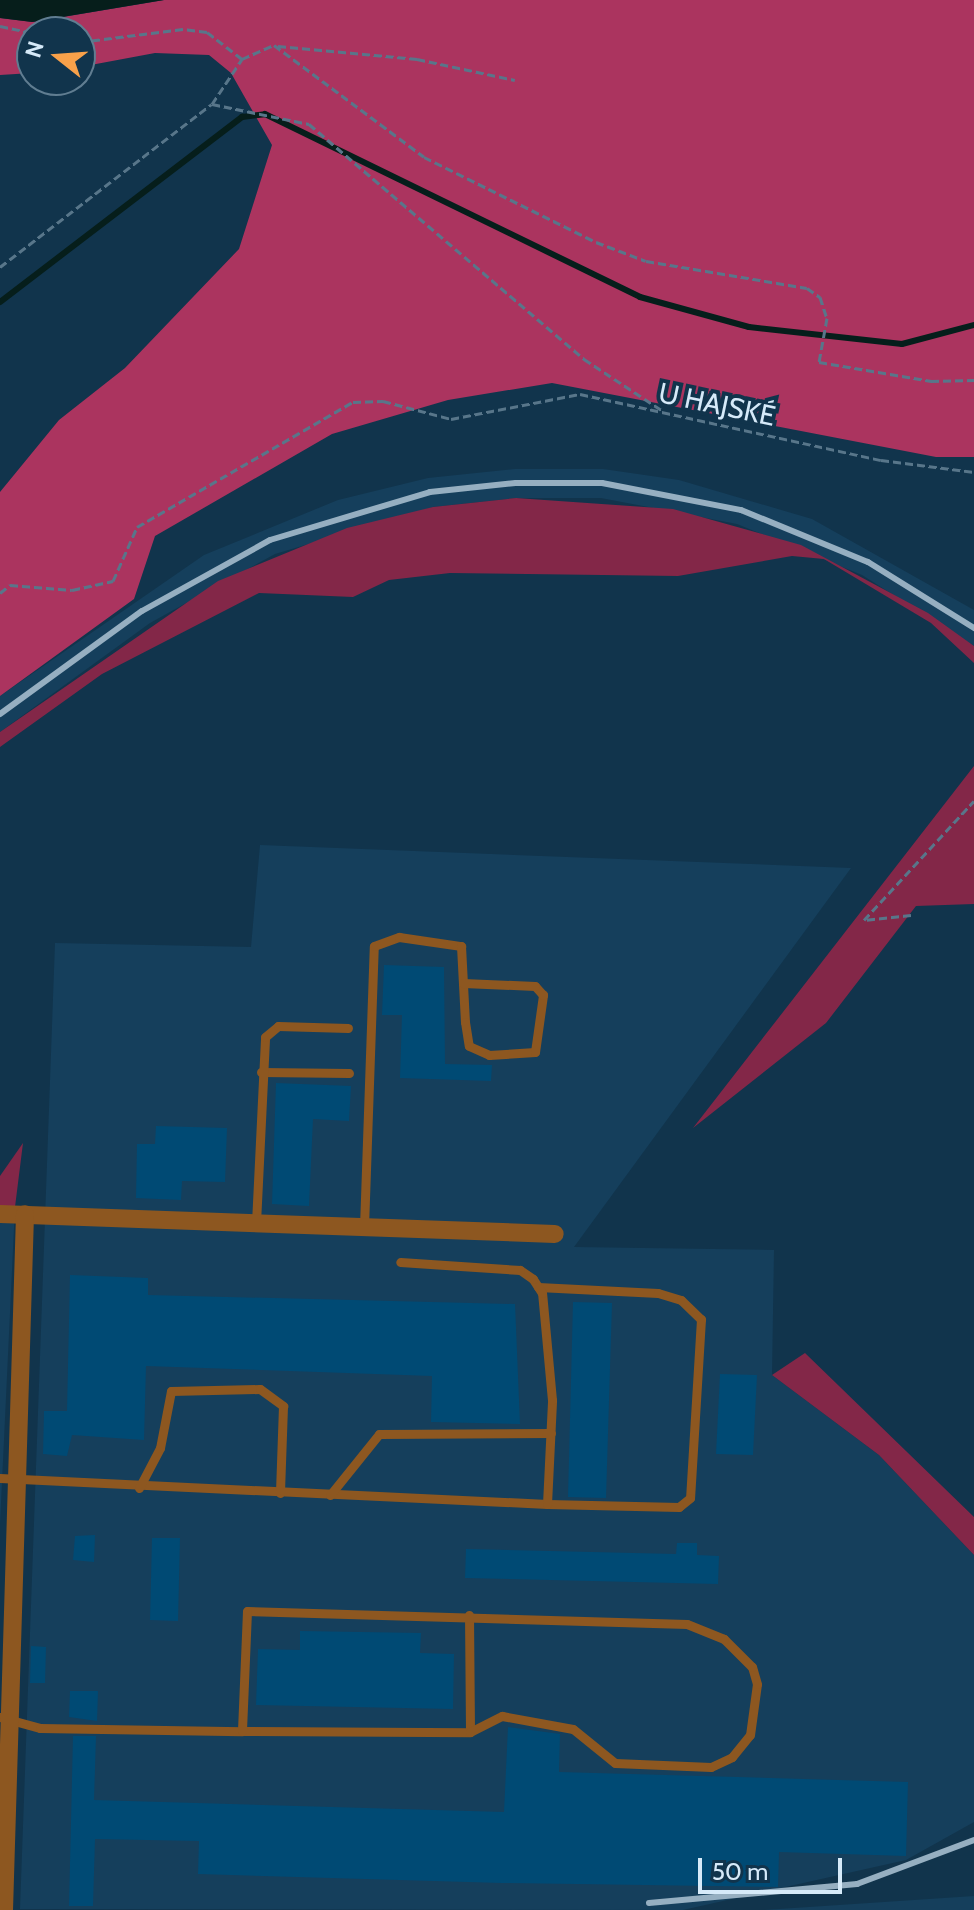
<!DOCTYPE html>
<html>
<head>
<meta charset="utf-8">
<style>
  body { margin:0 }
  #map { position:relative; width:974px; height:1910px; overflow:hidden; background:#11344c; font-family:Cabin,sans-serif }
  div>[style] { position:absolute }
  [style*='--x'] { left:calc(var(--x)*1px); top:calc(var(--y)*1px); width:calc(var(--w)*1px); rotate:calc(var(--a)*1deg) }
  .built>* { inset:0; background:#153f5c }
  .green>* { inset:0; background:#832748 }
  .forest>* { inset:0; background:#ab345f }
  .water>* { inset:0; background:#061e1b }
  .stream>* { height:6px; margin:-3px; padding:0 3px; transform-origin:3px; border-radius:3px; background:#061e1b }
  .building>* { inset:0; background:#004a74 }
  .path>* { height:3px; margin-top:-1.5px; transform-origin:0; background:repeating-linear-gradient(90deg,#58768a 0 8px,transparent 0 12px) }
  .service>* { height:9px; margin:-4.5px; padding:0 4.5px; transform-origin:4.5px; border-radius:4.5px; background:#8d5720 }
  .minor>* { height:18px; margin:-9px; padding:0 9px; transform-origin:9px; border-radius:9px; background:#8d5720 }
  .rail>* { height:6px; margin:-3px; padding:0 3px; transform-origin:3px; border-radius:3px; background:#96afc1 }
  span { translate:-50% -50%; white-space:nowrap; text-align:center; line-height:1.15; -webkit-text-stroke:8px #11344c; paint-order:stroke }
  .street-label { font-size:28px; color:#d6eaf9 }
  .north { position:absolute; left:16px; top:16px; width:80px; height:80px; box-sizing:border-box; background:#11344c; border:2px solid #607d91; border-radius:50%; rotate:287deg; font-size:22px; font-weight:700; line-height:32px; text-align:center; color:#d6eaf9 }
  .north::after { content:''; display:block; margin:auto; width:28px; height:36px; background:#f8a14a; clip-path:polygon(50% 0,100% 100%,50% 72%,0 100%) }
  .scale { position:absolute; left:698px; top:1858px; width:144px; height:36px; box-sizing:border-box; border:4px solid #d6eaf9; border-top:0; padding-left:10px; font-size:24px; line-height:28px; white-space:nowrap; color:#d6eaf9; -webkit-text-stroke:6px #11344c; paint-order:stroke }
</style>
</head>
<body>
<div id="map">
  <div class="built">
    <i style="clip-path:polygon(515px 469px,603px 469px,679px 480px,812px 519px,974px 610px,974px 646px,862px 575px,737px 524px,601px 498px,516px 498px,433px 507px,275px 554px,150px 623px,0 732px,0 696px,204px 555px,338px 500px,428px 478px)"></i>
    <i style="clip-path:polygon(260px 845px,851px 868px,574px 1247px,774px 1250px,772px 1375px,879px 1455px,974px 1555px,974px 1822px,906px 1860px,683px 1910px,20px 1909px,55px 943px,251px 947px)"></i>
    <i style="clip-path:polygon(0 1207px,15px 1207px,0 1524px)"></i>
    <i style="clip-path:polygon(974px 1896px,974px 1910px,764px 1910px)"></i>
  </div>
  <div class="green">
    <i style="clip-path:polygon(516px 498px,673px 509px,801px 545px,928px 613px,974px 646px,974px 663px,931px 623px,824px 559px,792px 556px,678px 576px,450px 573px,389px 580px,353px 597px,259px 593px,102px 674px,0 747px,0 732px,218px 581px,347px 528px,433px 507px)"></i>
    <i style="clip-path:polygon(974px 766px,974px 904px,916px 906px,826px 1023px,693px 1128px)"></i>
    <i style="clip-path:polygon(23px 1143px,15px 1207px,0 1207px,0 1176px)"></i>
    <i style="clip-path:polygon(805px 1353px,974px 1517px,974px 1555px,879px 1455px,772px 1375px)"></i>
  </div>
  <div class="forest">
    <i style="clip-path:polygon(164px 0,974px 0,974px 457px,936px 457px,552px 383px,448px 400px,332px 434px,155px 536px,134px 599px,0 696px,0 492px,59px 420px,125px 368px,239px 249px,272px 145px,231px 73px,209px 55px,155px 53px,80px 67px,80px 32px,32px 32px,32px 73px,0 75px,0 18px,33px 22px)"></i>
  </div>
  <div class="water">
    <i style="clip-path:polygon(0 0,164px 0,32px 22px,0 18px)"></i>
  </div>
  <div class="stream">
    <i style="--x:0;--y:302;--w:305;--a:-37.4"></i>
    <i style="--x:242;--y:117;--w:23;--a:-7"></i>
    <i style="--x:265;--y:114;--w:417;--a:26"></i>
    <i style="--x:640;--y:297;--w:113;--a:15.4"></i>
    <i style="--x:749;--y:327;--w:154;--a:6.3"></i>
    <i style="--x:902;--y:344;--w:74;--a:-14.8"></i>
  </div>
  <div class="building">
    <i style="clip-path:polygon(384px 965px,444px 967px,445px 1064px,492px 1065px,491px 1081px,400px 1078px,402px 1015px,382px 1015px)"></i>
    <i style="clip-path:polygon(276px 1083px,351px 1086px,349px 1121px,313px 1119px,309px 1206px,272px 1204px)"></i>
    <i style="clip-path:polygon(156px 1126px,227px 1128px,225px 1182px,182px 1181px,181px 1200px,136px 1198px,137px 1144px,155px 1144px)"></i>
    <i style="clip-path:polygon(70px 1275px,148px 1278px,148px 1295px,515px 1304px,520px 1424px,431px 1422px,432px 1376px,146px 1366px,144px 1440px,72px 1435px,67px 1456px,43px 1454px,44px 1411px,67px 1411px)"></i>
    <i style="clip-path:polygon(573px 1302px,612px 1303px,606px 1498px,568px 1497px)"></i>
    <i style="clip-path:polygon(720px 1374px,757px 1375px,753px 1455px,716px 1454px)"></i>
    <i style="clip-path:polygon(95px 1535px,94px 1562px,73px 1560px,75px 1536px)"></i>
    <i style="clip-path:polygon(152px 1538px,180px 1538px,178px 1621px,150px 1620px)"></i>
    <i style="clip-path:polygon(677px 1543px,697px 1543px,697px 1555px,719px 1556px,718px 1584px,465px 1578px,466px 1549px,676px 1554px)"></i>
    <i style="clip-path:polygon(300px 1631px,421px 1633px,420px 1653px,454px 1654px,453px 1709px,256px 1705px,258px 1649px,300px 1650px)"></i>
    <i style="clip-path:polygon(31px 1646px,46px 1647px,45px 1683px,30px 1683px)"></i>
    <i style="clip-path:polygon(70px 1691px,98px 1691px,97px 1721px,69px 1717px)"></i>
    <i style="clip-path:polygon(508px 1727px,560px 1734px,559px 1772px,908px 1782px,906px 1856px,779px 1852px,778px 1887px,502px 1883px,198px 1874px,199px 1841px,95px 1839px,93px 1906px,69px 1906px,73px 1736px,96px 1736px,94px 1800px,504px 1812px)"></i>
  </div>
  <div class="path">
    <i style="--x:0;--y:26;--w:33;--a:12"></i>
    <i style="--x:278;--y:46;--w:140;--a:5.3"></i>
    <i style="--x:417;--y:59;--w:100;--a:12.1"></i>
    <i style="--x:242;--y:59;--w:35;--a:-24"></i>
    <i style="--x:274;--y:45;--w:187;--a:36.7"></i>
    <i style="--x:424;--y:157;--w:192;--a:26.3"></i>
    <i style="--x:596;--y:242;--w:53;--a:20.8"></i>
    <i style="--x:646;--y:261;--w:163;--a:9.5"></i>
    <i style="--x:807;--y:288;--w:16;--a:35"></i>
    <i style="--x:820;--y:297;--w:22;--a:72"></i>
    <i style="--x:827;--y:318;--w:45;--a:100.3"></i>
    <i style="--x:819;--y:362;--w:114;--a:9.6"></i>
    <i style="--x:931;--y:381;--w:43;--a:-1.3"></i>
    <i style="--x:212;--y:104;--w:99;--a:11.7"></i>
    <i style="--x:309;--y:124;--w:362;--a:40.5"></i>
    <i style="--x:584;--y:359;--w:95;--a:33.4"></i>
    <i style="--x:0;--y:267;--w:267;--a:-37.6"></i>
    <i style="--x:212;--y:104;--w:54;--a:-56.3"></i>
    <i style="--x:242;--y:59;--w:44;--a:-142.4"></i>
    <i style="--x:207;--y:32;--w:24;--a:-173"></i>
    <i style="--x:183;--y:29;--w:104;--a:172.8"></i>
    <i style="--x:0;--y:593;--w:13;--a:-39"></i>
    <i style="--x:10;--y:585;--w:62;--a:4.6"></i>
    <i style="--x:72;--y:590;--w:42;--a:-12.4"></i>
    <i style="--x:113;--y:581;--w:59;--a:-66"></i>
    <i style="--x:137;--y:527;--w:250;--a:-30.1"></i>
    <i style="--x:353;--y:402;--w:30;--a:-2"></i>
    <i style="--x:383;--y:401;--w:70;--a:14.8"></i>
    <i style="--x:451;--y:419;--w:131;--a:-11"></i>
    <i style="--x:580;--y:394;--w:308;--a:12.4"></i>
    <i style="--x:881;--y:460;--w:94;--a:7.4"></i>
    <i style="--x:911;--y:915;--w:47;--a:173.9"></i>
    <i style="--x:864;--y:920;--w:162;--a:-47.3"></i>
  </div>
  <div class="service">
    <i style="--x:261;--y:1072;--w:88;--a:0.7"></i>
    <i style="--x:256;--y:1223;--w:186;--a:-87.2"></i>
    <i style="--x:265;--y:1037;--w:17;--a:-40"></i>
    <i style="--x:278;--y:1026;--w:70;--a:1.6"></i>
    <i style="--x:364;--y:1227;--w:281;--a:-88"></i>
    <i style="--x:374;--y:946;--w:27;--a:-20"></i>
    <i style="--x:399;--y:937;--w:63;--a:8.3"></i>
    <i style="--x:461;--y:946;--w:76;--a:87"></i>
    <i style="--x:465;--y:1022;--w:24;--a:81"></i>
    <i style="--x:469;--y:1046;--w:22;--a:24"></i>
    <i style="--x:489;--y:1055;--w:46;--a:-3.7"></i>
    <i style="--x:535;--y:1052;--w:58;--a:-82"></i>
    <i style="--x:543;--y:995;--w:12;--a:-132"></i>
    <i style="--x:535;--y:986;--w:72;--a:-177.6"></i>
    <i style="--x:538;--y:1287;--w:120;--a:2.9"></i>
    <i style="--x:658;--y:1293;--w:24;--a:17"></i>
    <i style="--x:681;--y:1300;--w:28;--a:44"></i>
    <i style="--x:701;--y:1319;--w:179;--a:93.5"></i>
    <i style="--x:690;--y:1498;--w:14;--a:141"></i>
    <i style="--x:679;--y:1507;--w:132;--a:-178.7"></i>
    <i style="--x:0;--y:1478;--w:548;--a:2.72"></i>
    <i style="--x:547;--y:1504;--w:104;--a:-87.2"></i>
    <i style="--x:552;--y:1400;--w:107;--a:-95.3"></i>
    <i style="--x:542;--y:1293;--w:17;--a:-123"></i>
    <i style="--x:533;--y:1279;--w:16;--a:-145"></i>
    <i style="--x:520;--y:1270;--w:120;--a:-176.2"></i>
    <i style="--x:139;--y:1488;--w:45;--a:-62.3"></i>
    <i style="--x:160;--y:1448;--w:58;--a:-79.1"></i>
    <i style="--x:171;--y:1391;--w:89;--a:-1.3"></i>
    <i style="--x:260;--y:1389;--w:29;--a:36"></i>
    <i style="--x:283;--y:1406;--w:87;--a:92"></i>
    <i style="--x:330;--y:1495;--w:78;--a:-51.2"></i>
    <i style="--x:379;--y:1434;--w:172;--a:-0.3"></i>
    <i style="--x:469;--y:1615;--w:117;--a:89.5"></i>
    <i style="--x:0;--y:1717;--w:41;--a:15.4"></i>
    <i style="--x:40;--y:1728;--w:202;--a:0.9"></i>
    <i style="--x:242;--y:1731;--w:228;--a:0.3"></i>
    <i style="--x:470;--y:1732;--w:36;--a:-27"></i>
    <i style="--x:502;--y:1716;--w:72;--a:10.4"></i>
    <i style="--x:573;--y:1729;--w:54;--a:39"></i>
    <i style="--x:615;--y:1763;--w:96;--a:2.4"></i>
    <i style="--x:711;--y:1767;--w:23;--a:-25"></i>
    <i style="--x:732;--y:1757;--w:28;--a:-51"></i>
    <i style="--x:750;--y:1735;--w:51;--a:-82.2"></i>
    <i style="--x:757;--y:1684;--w:18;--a:-106"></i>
    <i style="--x:752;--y:1667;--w:40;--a:-135"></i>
    <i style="--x:724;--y:1639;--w:40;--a:-158"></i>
    <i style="--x:687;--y:1624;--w:440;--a:-178.3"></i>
    <i style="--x:247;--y:1611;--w:120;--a:92.4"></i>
  </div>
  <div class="minor">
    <i style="--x:0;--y:1214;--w:555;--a:2.06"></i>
    <i style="--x:4;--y:1910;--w:696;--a:-88.27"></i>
  </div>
  <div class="rail">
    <i style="--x:0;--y:714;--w:175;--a:-36"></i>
    <i style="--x:142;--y:611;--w:146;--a:-29"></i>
    <i style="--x:270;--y:540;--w:167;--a:-16.7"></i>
    <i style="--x:430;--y:492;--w:86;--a:-6"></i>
    <i style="--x:516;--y:483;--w:86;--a:0"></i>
    <i style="--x:602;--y:483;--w:142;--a:11"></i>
    <i style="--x:741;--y:510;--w:137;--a:22.3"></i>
    <i style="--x:868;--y:562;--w:125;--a:31.9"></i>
    <i style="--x:649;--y:1903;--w:209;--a:-5.2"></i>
    <i style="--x:857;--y:1884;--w:125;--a:-20.6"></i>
  </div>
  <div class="street-label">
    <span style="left:717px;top:404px;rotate:12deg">U HAJSKÉ</span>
  </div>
  <div class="north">N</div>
  <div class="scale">50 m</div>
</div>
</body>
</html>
